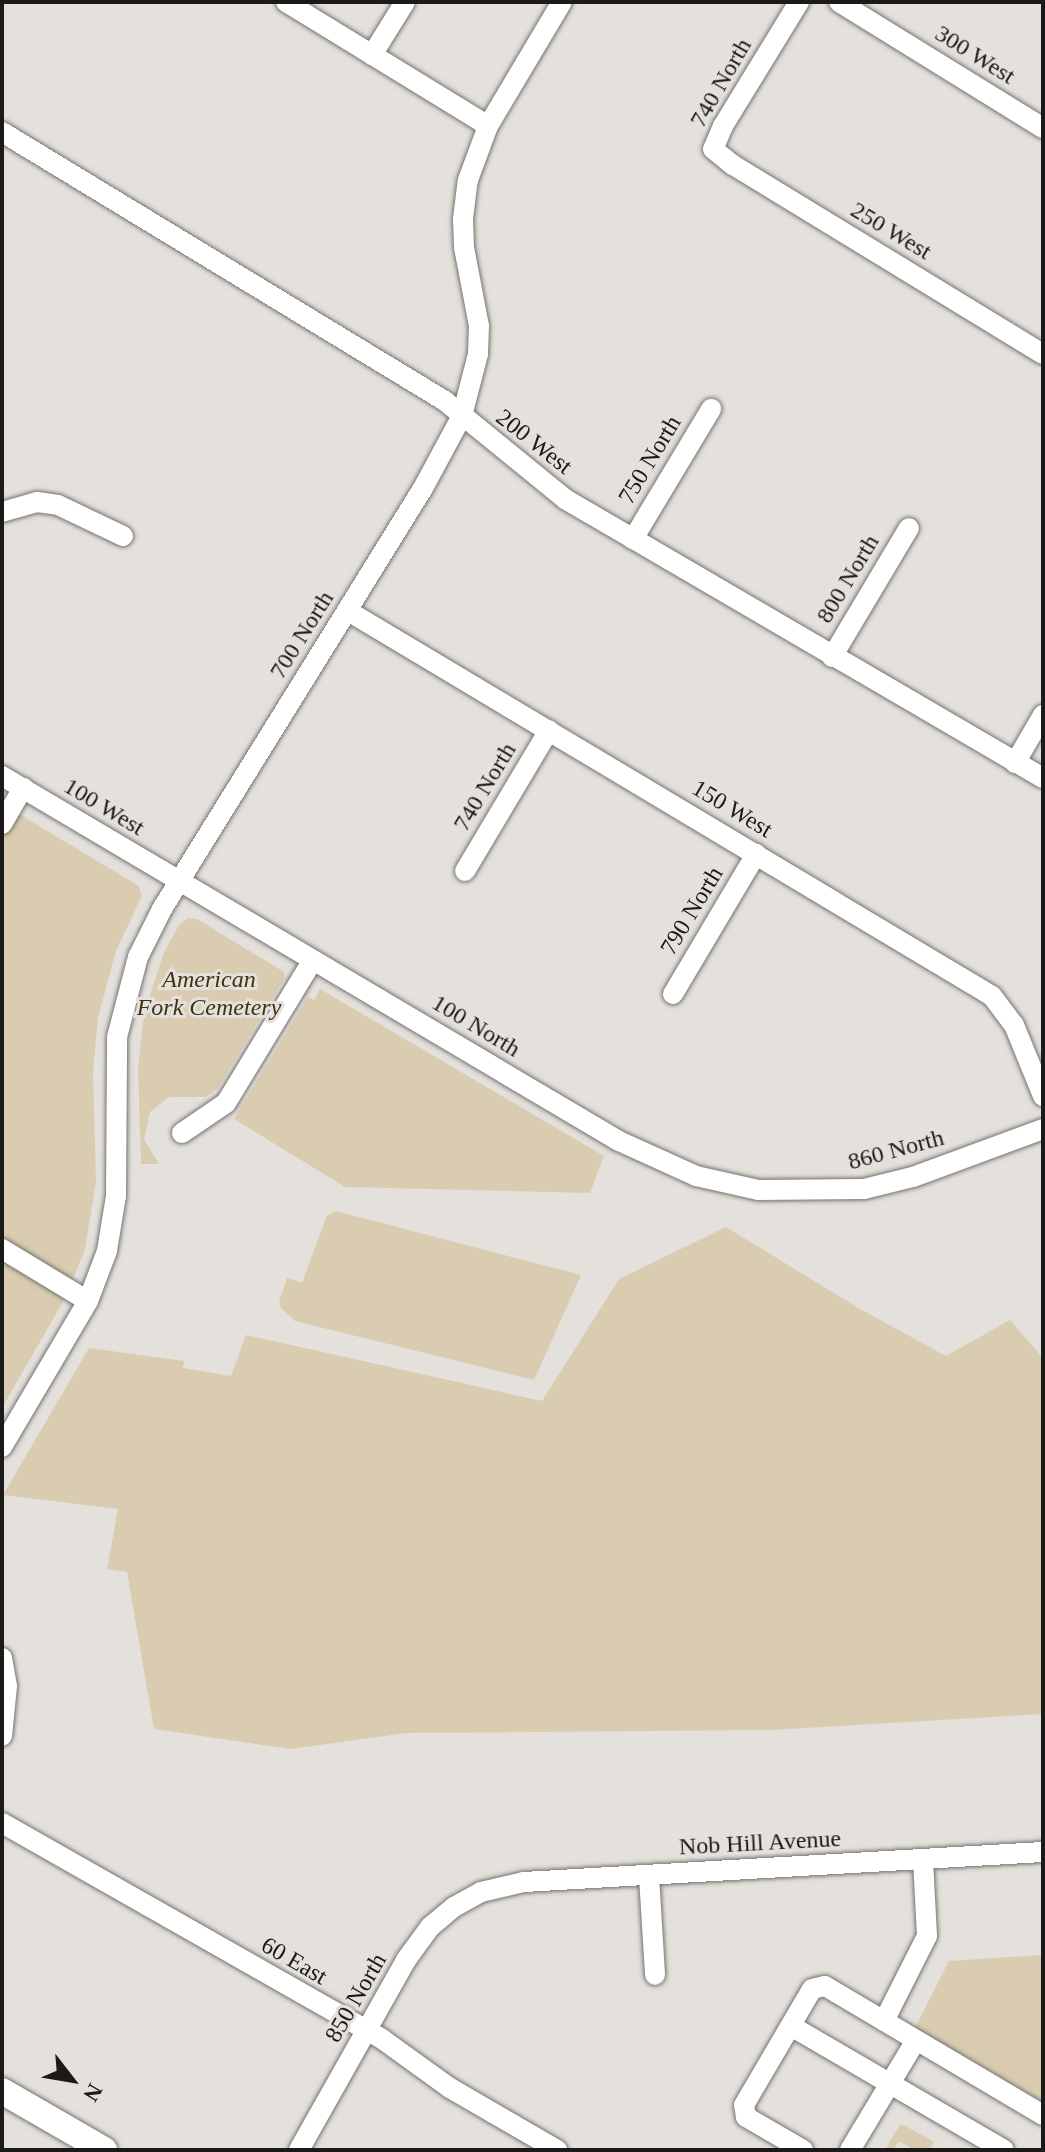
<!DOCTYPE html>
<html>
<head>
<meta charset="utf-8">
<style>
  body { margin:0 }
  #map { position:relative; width:1045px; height:2152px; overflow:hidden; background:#e4e1dc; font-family:Georgia,serif }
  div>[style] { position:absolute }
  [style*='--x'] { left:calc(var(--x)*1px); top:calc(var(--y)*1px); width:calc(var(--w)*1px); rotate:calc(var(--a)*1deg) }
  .green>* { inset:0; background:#d9ccb1 }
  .roads { filter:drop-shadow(0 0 2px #76736e) drop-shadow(0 0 2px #76736e) }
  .minor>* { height:20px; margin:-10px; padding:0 10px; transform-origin:10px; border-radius:10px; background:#fff }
  .major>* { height:26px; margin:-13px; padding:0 13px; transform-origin:13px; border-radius:13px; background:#fff }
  span { translate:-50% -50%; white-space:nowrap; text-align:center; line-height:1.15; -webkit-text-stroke:6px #e4e1dc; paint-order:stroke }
  .street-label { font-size:24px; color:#1b1a18 }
  .park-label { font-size:24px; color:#413210; font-style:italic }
  .frame { position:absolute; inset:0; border:4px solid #1b1a18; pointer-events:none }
  .north { position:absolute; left:32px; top:2040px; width:80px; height:80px; -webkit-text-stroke:6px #e4e1dc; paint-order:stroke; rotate:121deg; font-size:22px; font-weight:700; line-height:32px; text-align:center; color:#1b1a18 }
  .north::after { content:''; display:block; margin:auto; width:28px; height:36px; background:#1b1a18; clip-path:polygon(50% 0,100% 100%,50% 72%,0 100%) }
</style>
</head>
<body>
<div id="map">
  <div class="green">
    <i style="clip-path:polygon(4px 805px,139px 886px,142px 896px,116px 951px,98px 1017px,93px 1072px,96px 1181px,85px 1250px,64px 1300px,2px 1408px)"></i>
    <i style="clip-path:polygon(188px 918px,197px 919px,284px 972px,284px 979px,218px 1088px,206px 1097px,169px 1097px,150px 1112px,144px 1139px,159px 1164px,141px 1164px,138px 1068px,144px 1014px,164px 952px,179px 925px)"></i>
    <i style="clip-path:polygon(320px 989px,604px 1156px,590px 1193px,345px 1187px,234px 1119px,308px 997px,314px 1000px)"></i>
    <i style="clip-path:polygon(336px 1211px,581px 1275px,534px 1380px,295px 1321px,281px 1308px,279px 1301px,287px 1278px,302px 1283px,327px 1215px)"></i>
    <i style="clip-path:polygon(726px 1227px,860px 1309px,946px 1356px,1010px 1320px,1043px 1358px,1043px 1714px,771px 1730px,407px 1733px,290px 1749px,154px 1729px,127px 1572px,107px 1569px,118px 1509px,3px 1495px,89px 1348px,184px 1361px,183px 1368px,231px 1376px,246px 1335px,542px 1401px,619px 1279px)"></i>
    <i style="clip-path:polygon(1043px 1955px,1043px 2102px,915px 2028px,949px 1961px)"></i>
    <i style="clip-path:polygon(904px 2125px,934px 2142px,929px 2150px,914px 2150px,899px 2141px,893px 2150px,885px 2150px,899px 2126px)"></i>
  </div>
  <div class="roads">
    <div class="minor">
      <i style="--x:286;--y:2;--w:237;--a:31.5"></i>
      <i style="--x:799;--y:2;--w:145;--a:121.5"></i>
      <i style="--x:723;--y:126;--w:25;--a:113"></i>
      <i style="--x:713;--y:149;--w:26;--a:39"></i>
      <i style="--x:733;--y:165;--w:363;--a:31.4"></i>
      <i style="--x:839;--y:2;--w:240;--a:31.7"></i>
      <i style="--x:372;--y:55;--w:62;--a:-58.1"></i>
      <i style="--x:2;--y:132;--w:518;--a:31.27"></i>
      <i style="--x:445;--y:401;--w:155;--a:39.2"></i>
      <i style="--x:565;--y:499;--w:553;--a:30.27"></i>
      <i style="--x:2;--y:512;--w:36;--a:-16"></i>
      <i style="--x:37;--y:502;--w:21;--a:8"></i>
      <i style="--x:58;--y:505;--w:72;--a:25.5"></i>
      <i style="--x:633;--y:539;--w:152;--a:-59"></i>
      <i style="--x:348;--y:611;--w:750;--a:30.87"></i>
      <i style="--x:992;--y:996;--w:36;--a:53"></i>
      <i style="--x:1014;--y:1025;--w:77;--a:67.8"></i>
      <i style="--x:832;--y:657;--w:150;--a:-59.2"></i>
      <i style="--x:1015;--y:763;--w:56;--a:-59.7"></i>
      <i style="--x:2;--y:776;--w:717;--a:30.61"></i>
      <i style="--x:619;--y:1141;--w:85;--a:24.4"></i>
      <i style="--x:696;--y:1176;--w:64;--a:12.7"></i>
      <i style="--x:758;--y:1190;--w:106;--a:-0.5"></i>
      <i style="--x:864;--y:1189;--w:50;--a:-13.8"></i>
      <i style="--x:913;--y:1177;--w:139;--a:-20.3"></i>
      <i style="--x:2;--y:824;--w:42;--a:-59.7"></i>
      <i style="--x:465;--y:871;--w:164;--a:-59.2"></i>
      <i style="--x:673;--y:994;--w:163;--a:-59.3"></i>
      <i style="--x:182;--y:1133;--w:53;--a:-34.3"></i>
      <i style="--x:226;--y:1103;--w:167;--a:-58.7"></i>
      <i style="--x:2;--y:1249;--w:100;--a:31.2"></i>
      <i style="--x:2;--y:1447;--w:169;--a:-59.5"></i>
      <i style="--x:88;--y:1301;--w:53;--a:-69.2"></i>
      <i style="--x:107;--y:1251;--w:56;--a:-80.7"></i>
      <i style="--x:116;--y:1196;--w:159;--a:-89.6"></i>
      <i style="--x:117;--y:1037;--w:83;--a:-75.3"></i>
      <i style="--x:138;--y:957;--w:54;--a:-63.4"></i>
      <i style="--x:162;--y:909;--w:493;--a:-58.2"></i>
      <i style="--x:422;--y:490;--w:84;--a:-61.6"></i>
      <i style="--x:462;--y:416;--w:64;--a:-75.5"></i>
      <i style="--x:478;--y:354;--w:28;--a:-88"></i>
      <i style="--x:479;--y:326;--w:80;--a:-100.8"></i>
      <i style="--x:464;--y:247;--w:28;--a:-92"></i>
      <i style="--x:463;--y:219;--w:39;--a:-83"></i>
      <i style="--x:468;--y:180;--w:58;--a:-69.7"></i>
      <i style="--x:488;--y:126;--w:144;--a:-59.2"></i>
      <i style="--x:2;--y:1658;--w:28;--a:80"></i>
      <i style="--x:7;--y:1686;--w:50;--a:95.7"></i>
      <i style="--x:2;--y:1823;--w:437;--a:29.6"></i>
      <i style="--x:382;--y:2039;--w:84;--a:35.8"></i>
      <i style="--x:450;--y:2088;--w:124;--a:30.1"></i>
      <i style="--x:649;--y:1876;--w:99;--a:86.5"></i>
      <i style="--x:884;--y:2021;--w:95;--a:-63.2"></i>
      <i style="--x:927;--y:1936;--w:77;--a:-93"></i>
      <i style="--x:791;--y:2026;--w:246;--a:30.2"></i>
      <i style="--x:299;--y:2150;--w:218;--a:-60.6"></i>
      <i style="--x:406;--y:1960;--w:41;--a:-54"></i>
      <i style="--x:430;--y:1927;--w:31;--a:-40"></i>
      <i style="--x:454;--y:1907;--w:31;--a:-29"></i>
      <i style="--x:481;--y:1892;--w:44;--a:-13.1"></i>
      <i style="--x:524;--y:1882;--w:520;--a:-3.31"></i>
      <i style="--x:803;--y:2150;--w:66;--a:-149.9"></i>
      <i style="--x:746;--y:2117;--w:12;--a:-99"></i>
      <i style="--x:744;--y:2105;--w:134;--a:-59.6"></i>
      <i style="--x:812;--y:1989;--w:13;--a:-13"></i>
      <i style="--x:825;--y:1986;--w:253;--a:30.6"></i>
      <i style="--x:850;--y:2150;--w:128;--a:-59"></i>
    </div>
    <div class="major">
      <i style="--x:2;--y:2091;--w:118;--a:30"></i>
    </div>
  </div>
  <div class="street-label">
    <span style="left:975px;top:55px;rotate:32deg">300 West</span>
    <span style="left:721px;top:83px;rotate:-60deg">740 North</span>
    <span style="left:891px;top:231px;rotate:31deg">250 West</span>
    <span style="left:534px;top:442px;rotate:38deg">200 West</span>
    <span style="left:650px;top:460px;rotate:-59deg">750 North</span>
    <span style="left:848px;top:579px;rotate:-59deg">800 North</span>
    <span style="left:302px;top:635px;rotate:-58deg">700 North</span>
    <span style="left:485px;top:787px;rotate:-59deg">740 North</span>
    <span style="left:104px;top:807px;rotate:31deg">100 West</span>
    <span style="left:732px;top:809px;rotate:31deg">150 West</span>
    <span style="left:692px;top:911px;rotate:-59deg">790 North</span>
    <span style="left:476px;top:1026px;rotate:31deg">100 North</span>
    <span style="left:896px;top:1150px;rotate:-15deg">860 North</span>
    <span style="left:760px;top:1843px;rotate:-3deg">Nob Hill Avenue</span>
    <span style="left:294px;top:1961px;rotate:30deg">60 East</span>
    <span style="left:356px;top:1998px;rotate:-60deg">850 North</span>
  </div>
  <div class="park-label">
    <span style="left:209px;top:994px">American<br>Fork Cemetery</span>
  </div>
  <div class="frame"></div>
  <div class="north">N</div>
</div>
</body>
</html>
